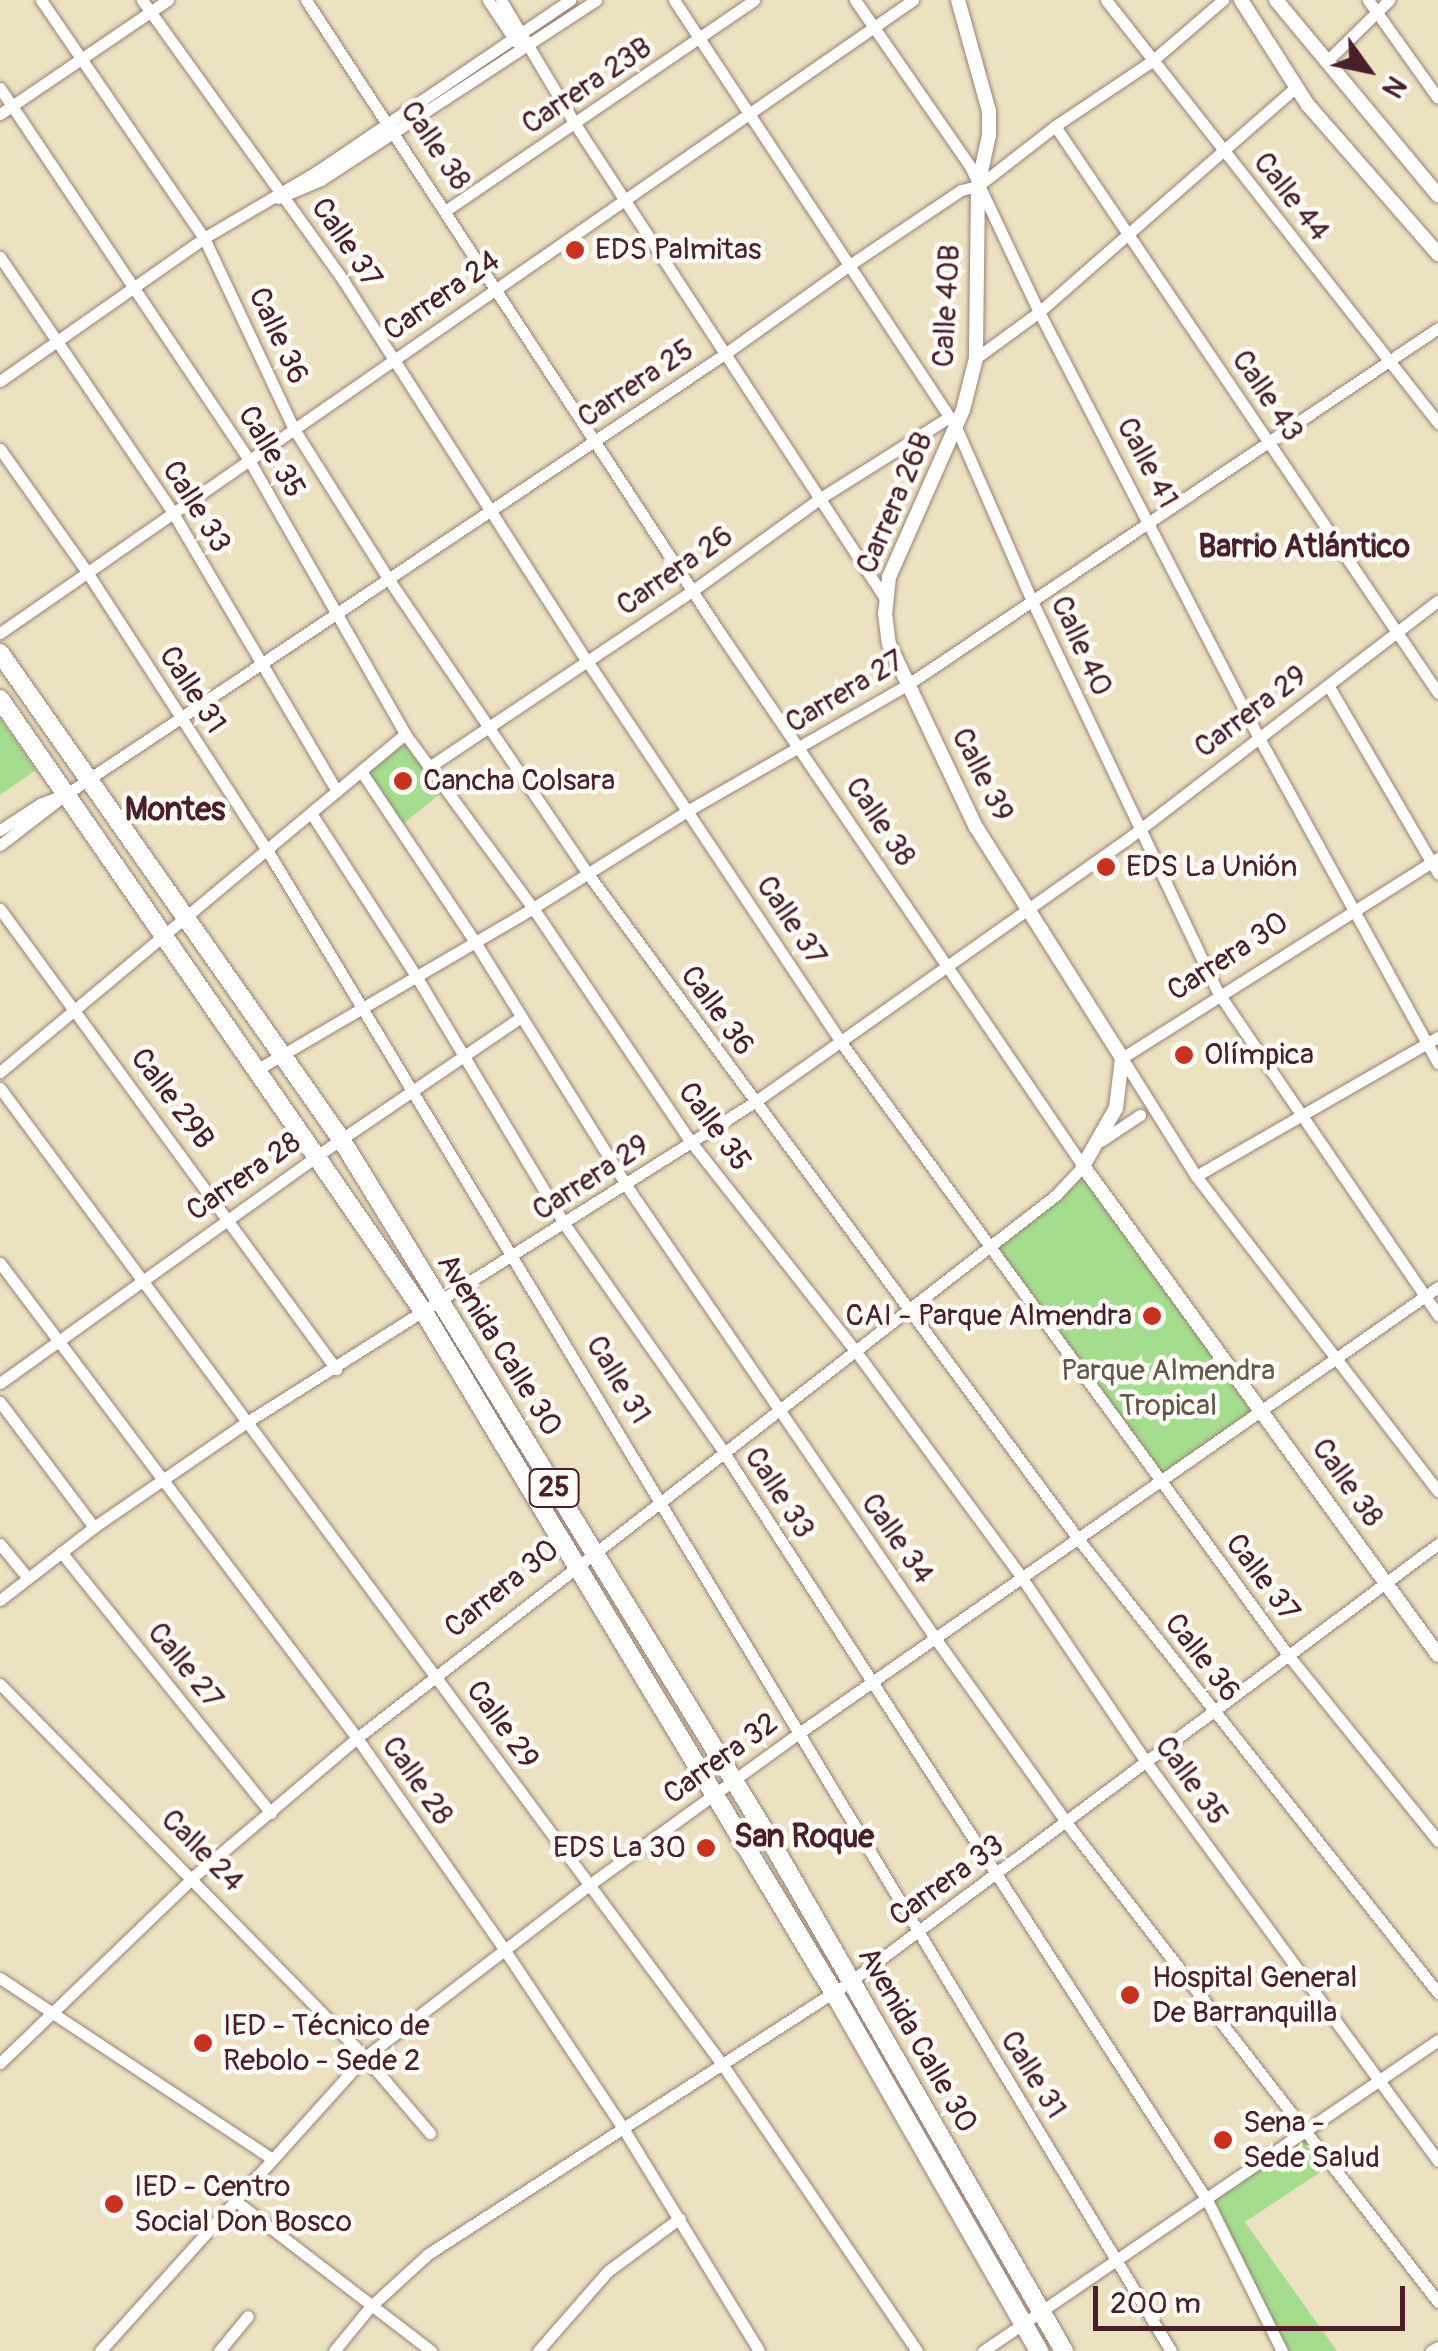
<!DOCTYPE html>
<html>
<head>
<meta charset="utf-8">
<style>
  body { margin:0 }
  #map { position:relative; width:1438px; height:2351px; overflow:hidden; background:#ece2c2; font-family:Pangolin,sans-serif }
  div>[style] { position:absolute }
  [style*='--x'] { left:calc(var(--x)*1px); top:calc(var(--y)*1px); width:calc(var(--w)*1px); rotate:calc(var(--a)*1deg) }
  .green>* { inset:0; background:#a5dd8e }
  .roads { filter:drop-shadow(0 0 2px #9b8076) drop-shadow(0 0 2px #9b8076) }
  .minor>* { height:11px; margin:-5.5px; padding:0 5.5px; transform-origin:5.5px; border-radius:5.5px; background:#fff }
  .major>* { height:14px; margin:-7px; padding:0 7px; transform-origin:7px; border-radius:7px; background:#fff }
  .highway>* { height:18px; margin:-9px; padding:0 9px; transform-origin:9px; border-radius:9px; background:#fff }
  .dots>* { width:28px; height:28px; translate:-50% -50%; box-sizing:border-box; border:5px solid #fdfcf7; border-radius:50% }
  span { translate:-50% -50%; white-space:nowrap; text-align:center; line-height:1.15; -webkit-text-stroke:9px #fdfcf7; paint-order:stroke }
  .shield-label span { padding:2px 8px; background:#fdfcf7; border:2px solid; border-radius:8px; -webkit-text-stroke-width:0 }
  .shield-label { font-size:28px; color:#4a1f2b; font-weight:700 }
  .street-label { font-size:30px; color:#4a1f2b }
  .poi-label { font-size:30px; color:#4a1f2b }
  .left { translate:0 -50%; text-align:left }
  .right { translate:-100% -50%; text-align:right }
  .park-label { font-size:30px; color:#655849 }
  .neighbourhood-label { font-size:32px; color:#4a1f2b; font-weight:700 }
  .north { position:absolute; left:1318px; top:20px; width:100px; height:100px; -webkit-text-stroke:8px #fdfcf7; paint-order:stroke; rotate:123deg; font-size:28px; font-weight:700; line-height:40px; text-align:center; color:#4a1f2b }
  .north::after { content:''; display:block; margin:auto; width:35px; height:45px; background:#4a1f2b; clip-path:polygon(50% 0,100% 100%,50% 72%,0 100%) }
  .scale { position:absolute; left:1093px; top:2286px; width:312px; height:45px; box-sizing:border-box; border:5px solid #4a1f2b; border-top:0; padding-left:12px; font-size:30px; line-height:35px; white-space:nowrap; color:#4a1f2b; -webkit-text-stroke:8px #fdfcf7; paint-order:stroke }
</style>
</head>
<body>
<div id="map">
  <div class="green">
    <i style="clip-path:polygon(0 718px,36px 770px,0 795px)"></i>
    <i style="clip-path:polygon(405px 734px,445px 790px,399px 827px,361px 771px)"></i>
    <i style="clip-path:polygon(1083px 1166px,1262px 1411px,1161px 1484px,988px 1245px)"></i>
    <i style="clip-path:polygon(1304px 2129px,1331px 2165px,1245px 2222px,1337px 2351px,1286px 2351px,1207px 2200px)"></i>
  </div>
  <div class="roads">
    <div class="minor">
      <i style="--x:41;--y:0;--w:288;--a:55.6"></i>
      <i style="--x:204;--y:238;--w:211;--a:64.8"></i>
      <i style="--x:294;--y:429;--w:178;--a:57.8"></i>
      <i style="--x:389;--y:580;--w:355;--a:55.9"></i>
      <i style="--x:588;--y:874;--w:827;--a:53.6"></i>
      <i style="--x:1079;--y:1540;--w:578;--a:51.6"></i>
      <i style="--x:142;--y:0;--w:345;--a:54.3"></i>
      <i style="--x:343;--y:280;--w:452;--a:57.4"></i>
      <i style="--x:587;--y:661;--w:457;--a:56.3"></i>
      <i style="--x:840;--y:1041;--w:760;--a:53.88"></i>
      <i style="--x:1288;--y:1655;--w:239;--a:51.1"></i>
      <i style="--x:488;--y:0;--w:50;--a:56.3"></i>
      <i style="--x:501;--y:0;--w:144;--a:59.2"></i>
      <i style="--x:575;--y:124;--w:569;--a:56.84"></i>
      <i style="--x:674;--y:0;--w:512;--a:56.56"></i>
      <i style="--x:956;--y:427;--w:192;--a:66.4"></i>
      <i style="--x:1033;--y:603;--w:433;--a:64.6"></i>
      <i style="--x:1219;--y:994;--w:389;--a:55.7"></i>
      <i style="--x:855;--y:0;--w:202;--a:55.3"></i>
      <i style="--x:970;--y:166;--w:161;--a:64.7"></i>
      <i style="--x:1039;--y:312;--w:477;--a:62.7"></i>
      <i style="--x:1258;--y:736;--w:373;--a:61.2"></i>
      <i style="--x:1106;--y:0;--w:538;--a:51.87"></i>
      <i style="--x:1368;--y:0;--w:120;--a:54.5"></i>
      <i style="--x:1328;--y:60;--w:86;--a:-44.5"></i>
      <i style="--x:0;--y:88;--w:448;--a:56.2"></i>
      <i style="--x:249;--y:460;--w:315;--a:60.3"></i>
      <i style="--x:405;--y:734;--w:216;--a:53.7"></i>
      <i style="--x:533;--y:908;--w:282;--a:56"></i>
      <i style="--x:691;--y:1142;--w:263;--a:51.8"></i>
      <i style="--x:854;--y:1349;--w:284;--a:53.7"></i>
      <i style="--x:1022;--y:1578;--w:222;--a:56"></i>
      <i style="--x:1146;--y:1762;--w:494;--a:53.8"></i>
      <i style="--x:0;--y:114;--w:203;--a:-34.2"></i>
      <i style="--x:1055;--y:126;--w:684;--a:55.96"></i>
      <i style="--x:278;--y:198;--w:47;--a:-22.7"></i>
      <i style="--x:321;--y:180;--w:329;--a:-33.2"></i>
      <i style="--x:445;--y:211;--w:374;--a:-34.3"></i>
      <i style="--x:0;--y:257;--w:309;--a:55.9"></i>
      <i style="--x:173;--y:513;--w:323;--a:59.5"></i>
      <i style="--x:976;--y:358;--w:78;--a:-36.1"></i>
      <i style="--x:1039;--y:312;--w:340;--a:-41.2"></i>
      <i style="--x:0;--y:381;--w:249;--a:-35"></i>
      <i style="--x:204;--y:238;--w:130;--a:-30.5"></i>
      <i style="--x:316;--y:172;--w:307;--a:-34.1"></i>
      <i style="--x:0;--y:449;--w:151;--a:54.7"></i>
      <i style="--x:87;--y:572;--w:331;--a:57.1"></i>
      <i style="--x:267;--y:850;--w:1752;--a:58.94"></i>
      <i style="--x:0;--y:633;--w:1111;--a:-34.73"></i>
      <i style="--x:1328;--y:685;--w:218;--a:59.7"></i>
      <i style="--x:429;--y:767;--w:316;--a:-33.8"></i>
      <i style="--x:692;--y:591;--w:157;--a:-35.9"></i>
      <i style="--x:819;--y:499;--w:154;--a:-32.2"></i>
      <i style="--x:361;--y:771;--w:206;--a:56.3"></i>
      <i style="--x:475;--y:942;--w:286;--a:58.1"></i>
      <i style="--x:626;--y:1185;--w:548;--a:55.7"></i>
      <i style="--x:935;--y:1638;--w:241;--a:54.5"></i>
      <i style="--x:1075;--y:1834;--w:592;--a:52.2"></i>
      <i style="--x:311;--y:813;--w:194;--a:57.2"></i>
      <i style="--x:416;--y:976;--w:290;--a:59.1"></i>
      <i style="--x:565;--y:1225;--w:276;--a:55"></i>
      <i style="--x:723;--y:1451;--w:892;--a:57.13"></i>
      <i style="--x:1207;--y:2200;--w:169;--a:63.6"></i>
      <i style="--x:0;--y:830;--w:48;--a:-33"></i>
      <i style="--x:40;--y:804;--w:22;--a:-21"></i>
      <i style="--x:0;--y:845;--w:82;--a:-37.6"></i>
      <i style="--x:65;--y:795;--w:795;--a:-33.77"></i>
      <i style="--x:726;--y:353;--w:150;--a:-35.5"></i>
      <i style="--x:848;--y:266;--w:136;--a:-33.9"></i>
      <i style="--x:961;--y:190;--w:17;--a:-13"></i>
      <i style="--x:978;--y:186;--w:98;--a:-37.9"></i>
      <i style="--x:1055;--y:126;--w:117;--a:-33.8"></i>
      <i style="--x:1152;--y:61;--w:94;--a:-40.7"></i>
      <i style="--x:1438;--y:858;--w:374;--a:147.7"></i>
      <i style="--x:1122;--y:1058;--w:139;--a:57.9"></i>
      <i style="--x:1196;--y:1176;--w:397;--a:52.5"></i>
      <i style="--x:0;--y:909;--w:570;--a:53.85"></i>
      <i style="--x:258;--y:1069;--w:319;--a:-30.3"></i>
      <i style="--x:533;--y:908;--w:182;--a:-32.2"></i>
      <i style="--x:687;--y:811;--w:254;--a:-29.8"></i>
      <i style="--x:907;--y:685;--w:640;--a:-33.91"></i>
      <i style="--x:0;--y:1072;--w:528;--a:-39.85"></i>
      <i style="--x:0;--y:1088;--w:1214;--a:53.51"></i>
      <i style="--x:722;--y:2064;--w:347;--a:55.8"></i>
      <i style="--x:1101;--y:1141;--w:47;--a:-33.7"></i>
      <i style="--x:1196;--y:1176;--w:279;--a:-29.9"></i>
      <i style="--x:0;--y:1263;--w:594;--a:53.07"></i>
      <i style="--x:357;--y:1738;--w:257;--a:55.1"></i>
      <i style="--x:504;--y:1949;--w:215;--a:56.4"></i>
      <i style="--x:623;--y:2128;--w:261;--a:58.6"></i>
      <i style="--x:0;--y:1383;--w:391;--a:-35.6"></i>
      <i style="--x:318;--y:1155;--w:245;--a:-34.2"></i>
      <i style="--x:0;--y:1402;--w:156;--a:53.1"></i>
      <i style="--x:0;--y:1544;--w:43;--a:50.7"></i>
      <i style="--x:61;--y:1552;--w:335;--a:51.2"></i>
      <i style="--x:0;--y:1600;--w:119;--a:-37.8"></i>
      <i style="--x:94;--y:1527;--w:186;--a:-34.5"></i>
      <i style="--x:247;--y:1422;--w:598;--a:-32.23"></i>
      <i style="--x:753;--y:1103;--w:456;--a:-35.2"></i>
      <i style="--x:1126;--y:840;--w:393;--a:-37.5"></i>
      <i style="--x:0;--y:1684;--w:522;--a:45.62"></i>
      <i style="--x:365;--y:2057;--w:100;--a:49.5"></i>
      <i style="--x:0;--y:1978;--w:327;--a:33.6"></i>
      <i style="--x:0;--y:2063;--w:268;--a:-43.9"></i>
      <i style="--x:193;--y:1877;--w:215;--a:-40.3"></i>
      <i style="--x:357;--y:1738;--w:885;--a:-37.84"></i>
      <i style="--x:1056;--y:1195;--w:40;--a:-47"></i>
      <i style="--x:1083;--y:1166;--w:652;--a:-124.25"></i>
      <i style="--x:716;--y:627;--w:749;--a:-123.18"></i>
      <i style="--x:237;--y:2202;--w:245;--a:37.5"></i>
      <i style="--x:100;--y:2351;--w:396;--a:-48"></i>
      <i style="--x:365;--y:2057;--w:282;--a:-37.5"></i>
      <i style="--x:589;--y:1885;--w:259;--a:-35.9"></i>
      <i style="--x:799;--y:1733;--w:779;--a:-34.91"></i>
      <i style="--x:219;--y:2351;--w:45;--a:-50.4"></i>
      <i style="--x:334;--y:2351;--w:57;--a:-50.7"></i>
      <i style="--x:370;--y:2307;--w:79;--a:-42.4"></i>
      <i style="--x:428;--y:2254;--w:503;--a:-32.84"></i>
      <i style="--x:851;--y:1981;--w:732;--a:-36.67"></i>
      <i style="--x:538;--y:2351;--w:106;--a:-48.8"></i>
      <i style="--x:608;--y:2271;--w:89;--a:-36.4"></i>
      <i style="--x:983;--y:2351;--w:551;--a:-34.35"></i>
      <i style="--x:1431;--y:2351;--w:8;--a:-30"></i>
    </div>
    <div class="major">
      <i style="--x:958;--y:0;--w:115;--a:74.4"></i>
      <i style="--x:989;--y:111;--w:24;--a:90"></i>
      <i style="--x:989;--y:135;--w:52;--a:102.2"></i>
      <i style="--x:978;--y:186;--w:172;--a:90.7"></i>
      <i style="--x:976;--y:358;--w:54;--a:104"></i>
      <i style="--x:963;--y:410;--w:183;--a:113.9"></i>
      <i style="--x:889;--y:577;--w:36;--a:96"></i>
      <i style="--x:885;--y:613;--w:31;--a:83"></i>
      <i style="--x:889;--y:644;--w:203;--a:64.6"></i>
      <i style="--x:976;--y:827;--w:273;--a:57.7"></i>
      <i style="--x:1122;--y:1058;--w:50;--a:96.8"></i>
      <i style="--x:1116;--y:1108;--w:67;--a:119.6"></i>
      <i style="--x:1083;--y:1166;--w:604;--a:54.02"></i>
      <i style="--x:1241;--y:0;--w:125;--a:57.5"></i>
      <i style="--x:1308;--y:105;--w:198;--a:48.9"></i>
      <i style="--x:1276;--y:0;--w:254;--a:50.3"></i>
    </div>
    <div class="highway">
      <i style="--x:0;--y:653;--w:594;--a:54.94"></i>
      <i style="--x:341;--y:1139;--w:814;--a:58.52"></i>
      <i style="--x:766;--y:1833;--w:598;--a:60.09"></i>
      <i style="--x:0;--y:699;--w:748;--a:55.35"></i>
      <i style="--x:425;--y:1314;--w:793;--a:58.94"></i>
      <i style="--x:834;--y:1993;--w:413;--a:60.2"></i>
    </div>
  </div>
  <div class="dots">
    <i style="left:575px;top:250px;background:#c8321e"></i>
    <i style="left:403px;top:781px;background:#c8321e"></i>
    <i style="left:1106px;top:867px;background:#c8321e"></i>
    <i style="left:1184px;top:1055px;background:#c8321e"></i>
    <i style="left:1152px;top:1316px;background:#c8321e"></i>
    <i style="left:706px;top:1848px;background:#c8321e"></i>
    <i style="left:1130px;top:1995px;background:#c8321e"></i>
    <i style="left:203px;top:2043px;background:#c8321e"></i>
    <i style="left:1223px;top:2140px;background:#c8321e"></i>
    <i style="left:114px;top:2204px;background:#c8321e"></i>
  </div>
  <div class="shield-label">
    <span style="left:554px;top:1488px">25</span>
  </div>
  <div class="street-label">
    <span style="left:587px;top:86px;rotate:-34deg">Carrera 23B</span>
    <span style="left:435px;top:146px;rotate:56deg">Calle 38</span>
    <span style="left:1291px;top:197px;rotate:52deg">Calle 44</span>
    <span style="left:346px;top:243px;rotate:56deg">Calle 37</span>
    <span style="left:442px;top:296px;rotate:-35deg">Carrera 24</span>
    <span style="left:947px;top:306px;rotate:-87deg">Calle 40B</span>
    <span style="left:278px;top:336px;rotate:65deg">Calle 36</span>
    <span style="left:636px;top:384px;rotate:-34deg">Carrera 25</span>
    <span style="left:1267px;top:396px;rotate:56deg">Calle 43</span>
    <span style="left:271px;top:452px;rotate:59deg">Calle 35</span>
    <span style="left:1147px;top:463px;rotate:62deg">Calle 41</span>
    <span style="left:895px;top:503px;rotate:-67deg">Carrera 26B</span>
    <span style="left:196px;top:507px;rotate:58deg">Calle 33</span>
    <span style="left:675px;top:571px;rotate:-35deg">Carrera 26</span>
    <span style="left:1081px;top:646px;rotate:65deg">Calle 40</span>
    <span style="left:192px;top:690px;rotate:57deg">Calle 31</span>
    <span style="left:845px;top:692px;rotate:-31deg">Carrera 27</span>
    <span style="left:1251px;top:712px;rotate:-37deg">Carrera 29</span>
    <span style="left:982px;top:775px;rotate:63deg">Calle 39</span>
    <span style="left:880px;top:822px;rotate:56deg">Calle 38</span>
    <span style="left:791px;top:921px;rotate:56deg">Calle 37</span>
    <span style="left:1228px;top:957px;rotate:-33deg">Carrera 30</span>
    <span style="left:717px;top:1011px;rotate:54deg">Calle 36</span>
    <span style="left:172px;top:1099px;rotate:53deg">Calle 29B</span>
    <span style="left:714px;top:1127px;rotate:54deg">Calle 35</span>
    <span style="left:244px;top:1177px;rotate:-35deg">Carrera 28</span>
    <span style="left:591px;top:1178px;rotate:-33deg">Carrera 29</span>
    <span style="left:499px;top:1345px;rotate:58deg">Avenida Calle 30</span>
    <span style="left:618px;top:1380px;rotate:59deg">Calle 31</span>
    <span style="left:1347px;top:1483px;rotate:55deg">Calle 38</span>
    <span style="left:779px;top:1493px;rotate:57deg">Calle 33</span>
    <span style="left:897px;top:1539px;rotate:55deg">Calle 34</span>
    <span style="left:1262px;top:1578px;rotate:53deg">Calle 37</span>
    <span style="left:502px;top:1589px;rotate:-39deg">Carrera 30</span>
    <span style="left:1202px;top:1658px;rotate:52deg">Calle 36</span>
    <span style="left:185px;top:1666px;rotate:51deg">Calle 27</span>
    <span style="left:502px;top:1725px;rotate:54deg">Calle 29</span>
    <span style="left:721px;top:1759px;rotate:-36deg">Carrera 32</span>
    <span style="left:417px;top:1781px;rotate:55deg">Calle 28</span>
    <span style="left:1191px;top:1781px;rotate:54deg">Calle 35</span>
    <span style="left:202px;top:1851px;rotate:45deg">Calle 24</span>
    <span style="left:947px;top:1881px;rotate:-36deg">Carrera 33</span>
    <span style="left:917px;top:2040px;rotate:60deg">Avenida Calle 30</span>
    <span style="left:1033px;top:2075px;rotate:58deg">Calle 31</span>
  </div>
  <div class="poi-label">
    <span class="left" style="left:595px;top:250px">EDS Palmitas</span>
    <span class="left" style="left:423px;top:781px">Cancha Colsara</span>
    <span class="left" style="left:1126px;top:867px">EDS La Unión</span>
    <span class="left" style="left:1204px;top:1055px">Olímpica</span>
    <span class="right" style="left:1132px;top:1316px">CAI - Parque Almendra</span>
    <span class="right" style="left:686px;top:1848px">EDS La 30</span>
    <span class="left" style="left:1152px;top:1995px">Hospital General<br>De Barranquilla</span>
    <span class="left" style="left:223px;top:2043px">IED - Técnico de<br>Rebolo - Sede 2</span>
    <span class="left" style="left:1243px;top:2140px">Sena -<br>Sede Salud</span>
    <span class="left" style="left:134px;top:2204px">IED - Centro<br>Social Don Bosco</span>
  </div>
  <div class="park-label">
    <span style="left:1168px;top:1388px">Parque Almendra<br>Tropical</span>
  </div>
  <div class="neighbourhood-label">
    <span style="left:1304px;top:547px">Barrio Atlántico</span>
    <span style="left:175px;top:810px">Montes</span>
    <span style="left:804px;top:1837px">San Roque</span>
  </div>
  <div class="north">N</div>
  <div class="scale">200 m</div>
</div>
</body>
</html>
